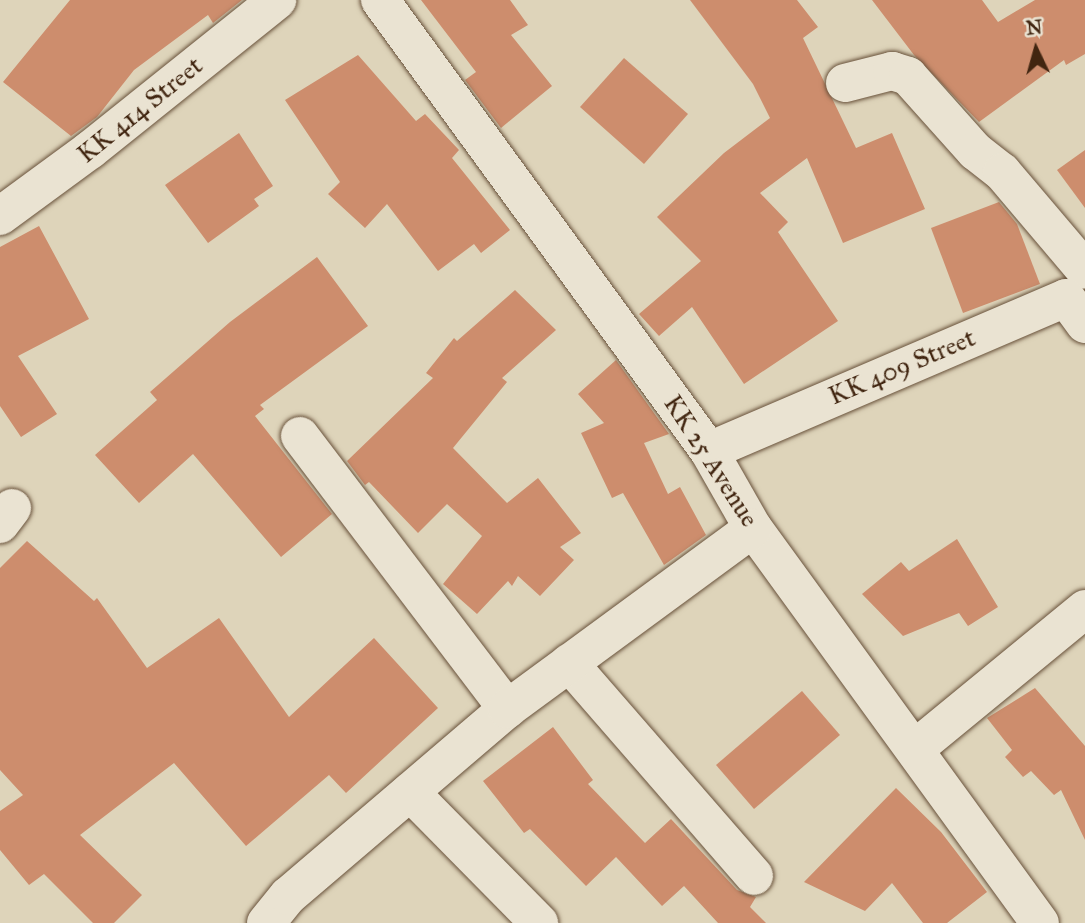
<!DOCTYPE html>
<html>
<head>
<meta charset="utf-8">
<style>
  body { margin:0 }
  #map { position:relative; width:1085px; height:923px; overflow:hidden; background:#ded4ba; font-family:"IM FELL Great Primer",serif }
  div>[style] { position:absolute }
  [style*='--x'] { left:calc(var(--x)*1px); top:calc(var(--y)*1px); width:calc(var(--w)*1px); rotate:calc(var(--a)*1deg) }
  .building>* { inset:0; background:#cd8d6d }
  .roads { filter:drop-shadow(0 0 2px #68513a) drop-shadow(0 0 2px #68513a) }
  .minor>* { height:38px; margin:-19px; padding:0 19px; transform-origin:19px; border-radius:19px; background:#eae3d2 }
  span { translate:-50% -50%; white-space:nowrap; text-align:center; line-height:1.15; -webkit-text-stroke:5px #eae3d2; paint-order:stroke }
  .street-label { font-size:26px; color:#412510 }
  .north { position:absolute; left:1001px; top:14px; width:70px; height:70px; -webkit-text-stroke:5px #eae3d2; paint-order:stroke; rotate:355deg; font-size:19px; font-weight:700; line-height:28px; text-align:center; color:#412510 }
  .north::after { content:''; display:block; margin:auto; width:24px; height:32px; background:#412510; clip-path:polygon(50% 0,100% 100%,50% 72%,0 100%) }
</style>
</head>
<body>
<div id="map">
  <div class="building">
    <i style="clip-path:polygon(70px 0,242px 0,213px 23px,208px 15px,134px 70px,97px 117px,71px 136px,3px 82px)"></i>
    <i style="clip-path:polygon(421px 0,510px 0,528px 25px,511px 35px,552px 86px,501px 128px,465px 80px,476px 72px)"></i>
    <i style="clip-path:polygon(690px 0,797px 0,818px 27px,803px 38px,856px 148px,892px 133px,925px 209px,843px 243px,807px 158px,760px 193px,788px 222px,778px 232px,838px 321px,744px 384px,692px 307px,659px 336px,639px 314px,701px 261px,657px 217px,724px 153px,770px 118px,753px 84px)"></i>
    <i style="clip-path:polygon(872px 0,982px 0,998px 22px,1035px 0,1085px 0,1085px 54px,1066px 65px,1064px 60px,979px 122px,914px 55px)"></i>
    <i style="clip-path:polygon(358px 55px,416px 121px,425px 114px,459px 150px,452px 158px,510px 230px,481px 253px,474px 244px,438px 271px,387px 204px,365px 228px,328px 194px,340px 182px,285px 100px)"></i>
    <i style="clip-path:polygon(624px 58px,688px 114px,644px 164px,580px 107px)"></i>
    <i style="clip-path:polygon(239px 133px,273px 186px,254px 199px,259px 206px,208px 243px,165px 185px)"></i>
    <i style="clip-path:polygon(1085px 150px,1085px 208px,1057px 170px)"></i>
    <i style="clip-path:polygon(999px 202px,1017px 224px,1040px 284px,963px 313px,931px 228px)"></i>
    <i style="clip-path:polygon(39px 226px,89px 319px,18px 356px,57px 414px,21px 437px,0 406px,0 247px)"></i>
    <i style="clip-path:polygon(317px 257px,368px 326px,260px 405px,264px 409px,255px 416px,332px 514px,281px 557px,193px 454px,139px 503px,95px 455px,157px 400px,150px 392px,230px 322px)"></i>
    <i style="clip-path:polygon(515px 290px,556px 330px,502px 378px,507px 382px,453px 448px,507px 503px,538px 478px,581px 533px,560px 547px,574px 560px,540px 596px,518px 576px,512px 586px,508px 581px,477px 614px,443px 584px,482px 536px,447px 504px,418px 533px,369px 482px,365px 485px,347px 461px,433px 378px,426px 373px,454px 338px,457px 341px)"></i>
    <i style="clip-path:polygon(616px 360px,669px 434px,644px 443px,668px 494px,680px 487px,706px 535px,664px 565px,623px 493px,612px 498px,581px 433px,604px 423px,578px 394px)"></i>
    <i style="clip-path:polygon(957px 539px,998px 607px,968px 626px,959px 613px,903px 636px,862px 594px,901px 562px,909px 571px)"></i>
    <i style="clip-path:polygon(27px 541px,94px 601px,97px 598px,147px 668px,219px 618px,289px 717px,374px 638px,438px 708px,346px 793px,329px 775px,246px 846px,174px 763px,80px 835px,142px 895px,114px 923px,93px 923px,44px 874px,29px 885px,0 850px,0 811px,23px 795px,0 770px,0 568px)"></i>
    <i style="clip-path:polygon(1035px 688px,1085px 746px,1085px 840px,1061px 790px,1054px 795px,1031px 771px,1023px 777px,1005px 757px,1012px 750px,987px 718px)"></i>
    <i style="clip-path:polygon(802px 691px,840px 735px,754px 809px,716px 765px)"></i>
    <i style="clip-path:polygon(553px 727px,593px 780px,588px 784px,645px 843px,671px 819px,737px 890px,756px 897px,750px 907px,766px 923px,718px 923px,684px 886px,662px 906px,616px 857px,586px 886px,530px 829px,524px 833px,483px 781px)"></i>
    <i style="clip-path:polygon(896px 788px,941px 832px,987px 892px,947px 923px,923px 923px,892px 883px,865px 911px,804px 882px)"></i>
  </div>
  <div class="roads">
    <div class="minor">
      <i style="--x:380;--y:0;--w:558;--a:53.89"></i>
      <i style="--x:709;--y:451;--w:89;--a:60.3"></i>
      <i style="--x:753;--y:528;--w:488;--a:54"></i>
      <i style="--x:845;--y:83;--w:49;--a:-14.3"></i>
      <i style="--x:892;--y:71;--w:17;--a:17"></i>
      <i style="--x:908;--y:76;--w:101;--a:48.2"></i>
      <i style="--x:975;--y:151;--w:34;--a:38"></i>
      <i style="--x:1002;--y:172;--w:128;--a:49.7"></i>
      <i style="--x:0;--y:216;--w:112;--a:-36.3"></i>
      <i style="--x:90;--y:150;--w:240;--a:-38.7"></i>
      <i style="--x:300;--y:436;--w:343;--a:52.8"></i>
      <i style="--x:709;--y:451;--w:388;--a:-23.2"></i>
      <i style="--x:1066;--y:298;--w:32;--a:54"></i>
      <i style="--x:0;--y:524;--w:20;--a:-53"></i>
      <i style="--x:569;--y:663;--w:282;--a:49"></i>
      <i style="--x:916;--y:748;--w:219;--a:-39.4"></i>
      <i style="--x:410;--y:792;--w:184;--a:45.4"></i>
      <i style="--x:266;--y:923;--w:35;--a:-51"></i>
      <i style="--x:288;--y:896;--w:288;--a:-40.5"></i>
      <i style="--x:507;--y:709;--w:305;--a:-36.3"></i>
    </div>
  </div>
  <div class="street-label">
    <span style="left:140px;top:110px;rotate:-39deg">KK 414 Street</span>
    <span style="left:902px;top:367px;rotate:-23deg">KK 409 Street</span>
    <span style="left:711px;top:461px;rotate:57deg">KK 25 Avenue</span>
  </div>
  <div class="north">N</div>
</div>
</body>
</html>
